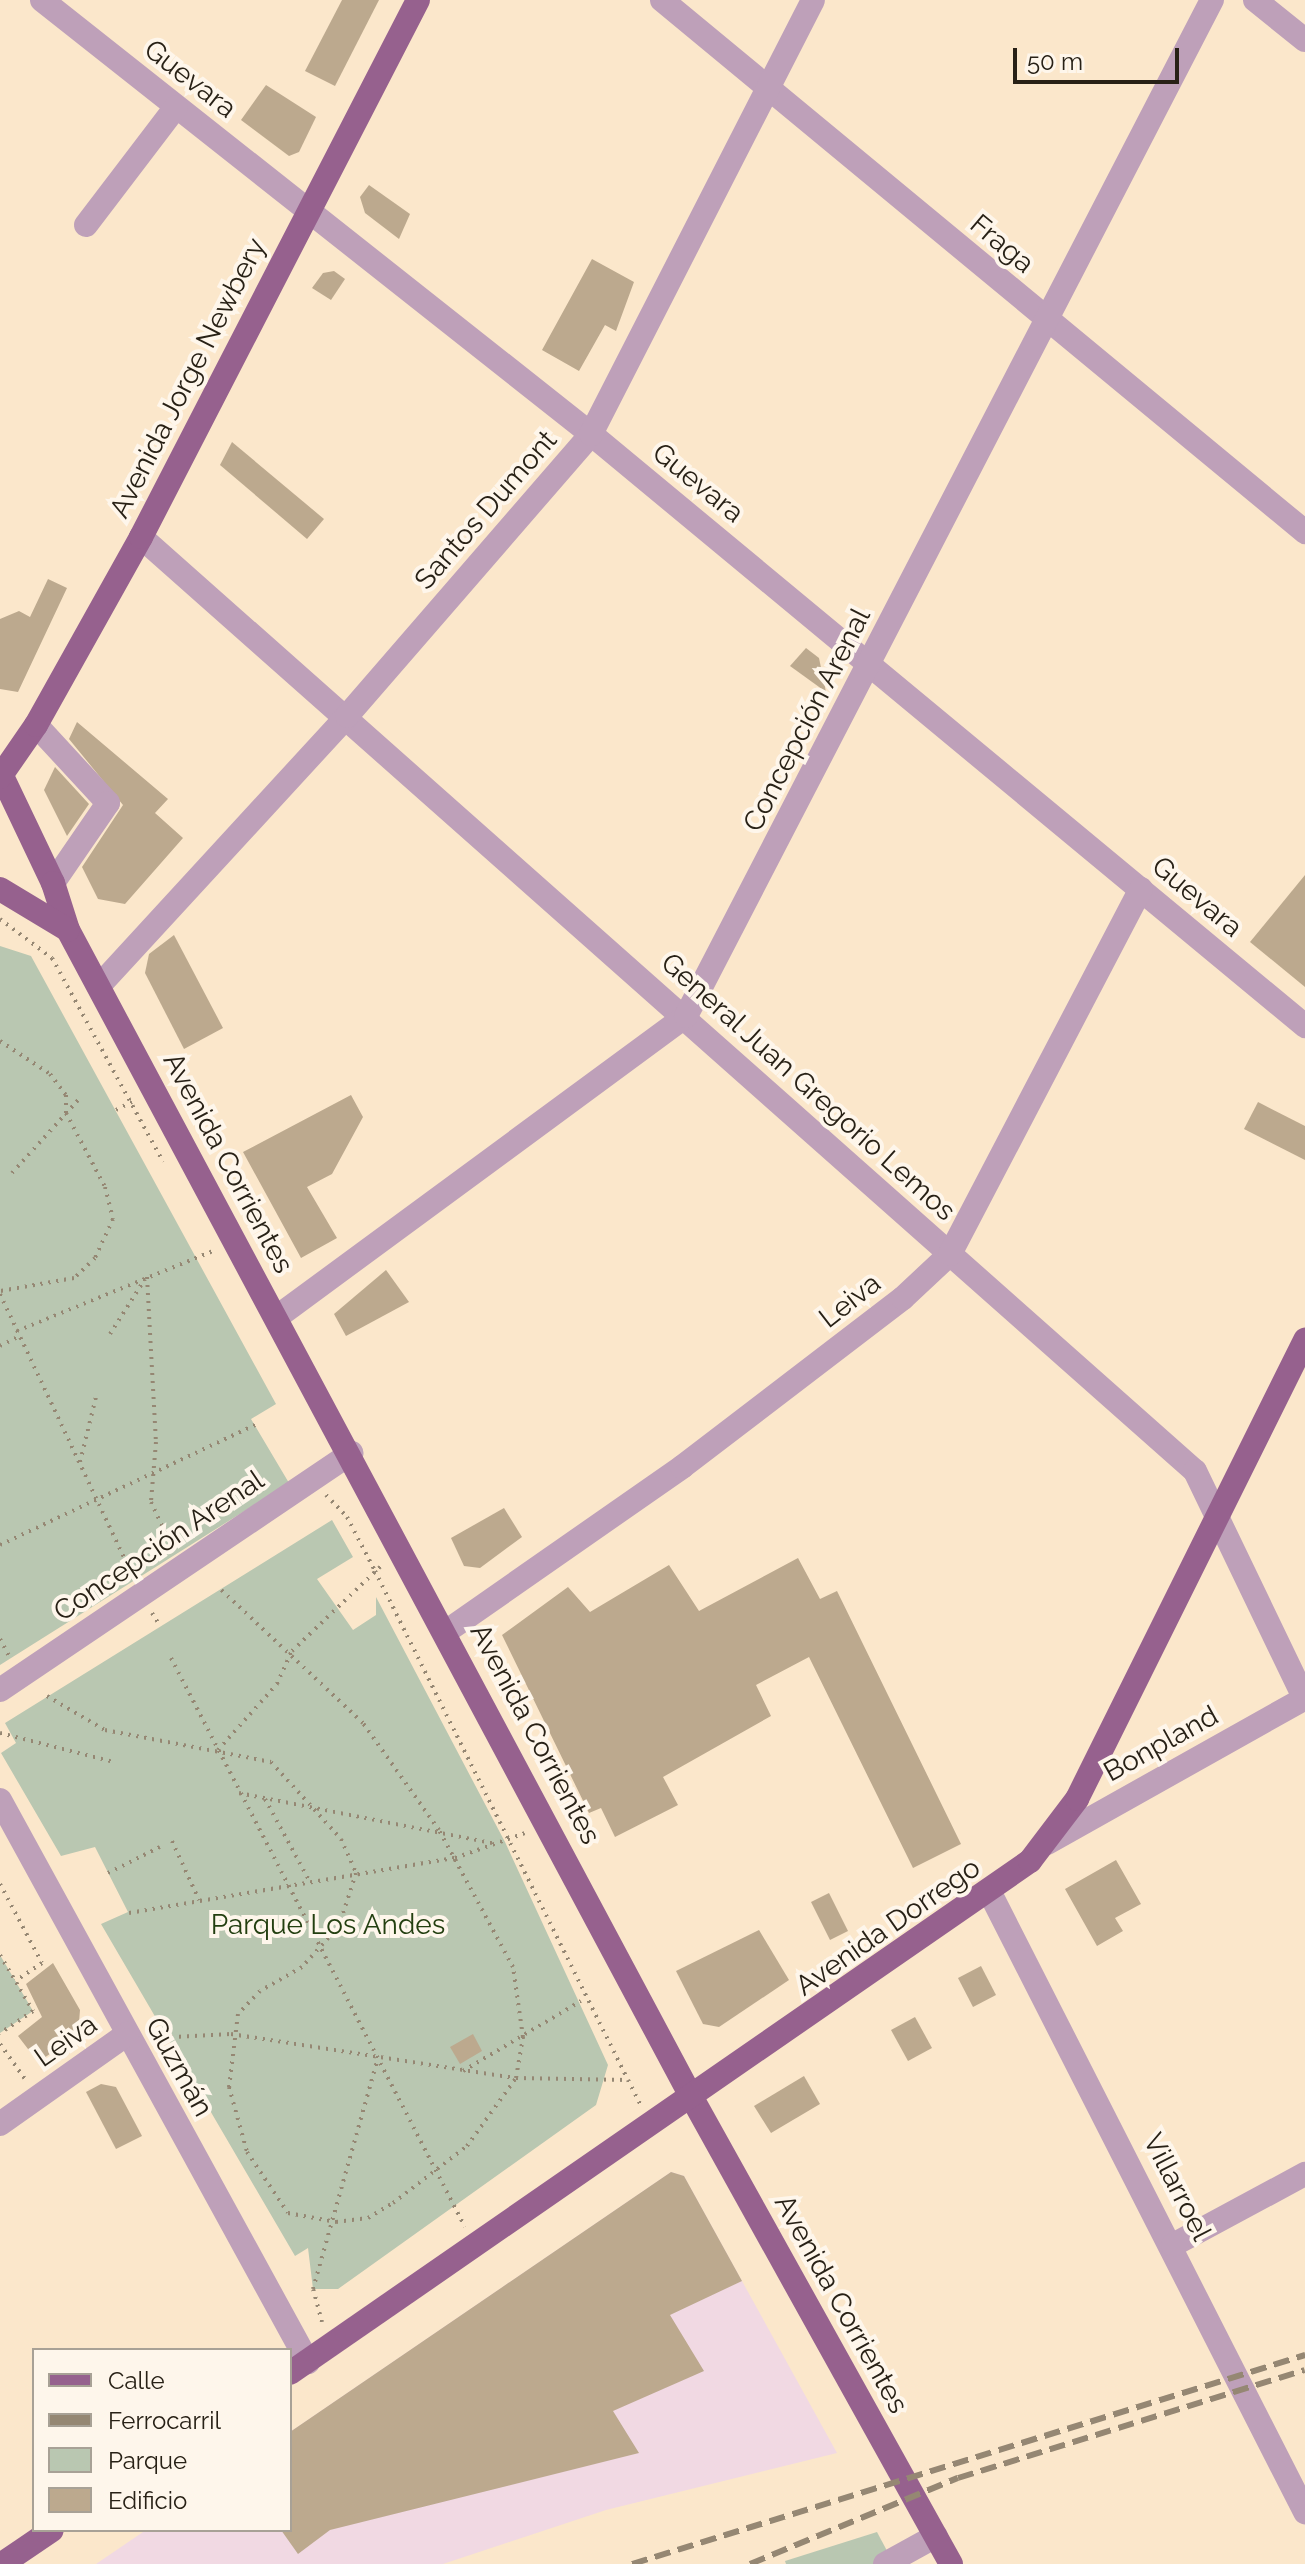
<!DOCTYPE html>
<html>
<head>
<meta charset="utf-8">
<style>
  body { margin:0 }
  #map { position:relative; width:1305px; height:2564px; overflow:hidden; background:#fbe7cb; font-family:Raleway,sans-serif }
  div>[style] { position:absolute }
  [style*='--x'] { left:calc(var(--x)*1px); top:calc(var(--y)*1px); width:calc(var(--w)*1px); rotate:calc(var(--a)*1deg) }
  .commercial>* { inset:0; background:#f1d9e3 }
  .green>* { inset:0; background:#b9c7b1 }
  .building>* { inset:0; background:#bca98e }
  .path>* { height:4px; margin-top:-2px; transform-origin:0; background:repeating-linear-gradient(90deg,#958773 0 2px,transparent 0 8px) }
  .minor>* { height:24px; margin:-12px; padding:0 12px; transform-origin:12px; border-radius:12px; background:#bea0b9 }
  .major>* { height:24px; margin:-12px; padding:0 12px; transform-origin:12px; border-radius:12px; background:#96618e }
  .rail>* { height:6px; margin-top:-3px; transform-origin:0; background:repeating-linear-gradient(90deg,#958773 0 16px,transparent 0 24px) }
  span { translate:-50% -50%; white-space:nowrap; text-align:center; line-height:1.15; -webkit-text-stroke:8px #fef6eb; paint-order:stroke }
  .street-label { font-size:28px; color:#282116 }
  .park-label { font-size:28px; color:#233f10 }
  .legend { position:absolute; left:32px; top:2348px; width:260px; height:184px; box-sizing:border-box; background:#fef6eb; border:2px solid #a8a196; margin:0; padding:10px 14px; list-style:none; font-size:24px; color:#282116 }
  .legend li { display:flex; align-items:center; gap:16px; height:40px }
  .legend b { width:40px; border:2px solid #a8a196 }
  .scale { position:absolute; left:1013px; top:48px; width:166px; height:36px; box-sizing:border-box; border:4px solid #282116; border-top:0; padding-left:10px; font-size:24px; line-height:28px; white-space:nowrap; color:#282116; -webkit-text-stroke:6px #fef6eb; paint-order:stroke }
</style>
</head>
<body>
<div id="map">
  <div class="commercial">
    <i style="clip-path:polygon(671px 2172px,684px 2176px,837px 2453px,606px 2510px,443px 2564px,96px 2564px,146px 2530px,290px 2530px,290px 2432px)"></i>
  </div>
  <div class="green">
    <i style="clip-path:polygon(0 946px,31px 956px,276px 1404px,251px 1419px,289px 1483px,0 1665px)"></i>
    <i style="clip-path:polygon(332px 1520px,353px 1557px,317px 1579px,353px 1630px,376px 1615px,376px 1597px,505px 1842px,608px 2065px,596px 2105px,338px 2289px,313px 2289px,308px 2248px,295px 2256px,101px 1924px,128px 1912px,95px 1847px,61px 1856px,1px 1753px,16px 1743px,5px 1723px)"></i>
    <i style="clip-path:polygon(0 1955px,33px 2011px,0 2033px)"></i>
    <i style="clip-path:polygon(877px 2532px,894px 2564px,786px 2564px,785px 2561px)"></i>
  </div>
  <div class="building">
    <i style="clip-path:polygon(342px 0,379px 0,335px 86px,305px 71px)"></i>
    <i style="clip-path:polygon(266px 85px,316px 117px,299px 152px,289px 156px,241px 120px)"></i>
    <i style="clip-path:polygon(369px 185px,410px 214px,399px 239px,365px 213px,360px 197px)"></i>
    <i style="clip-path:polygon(592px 259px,634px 282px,616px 331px,605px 325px,579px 371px,542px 350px)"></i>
    <i style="clip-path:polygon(334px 271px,345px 279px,331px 300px,312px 288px,323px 273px)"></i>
    <i style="clip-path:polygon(232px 442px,324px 519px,307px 539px,220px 465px)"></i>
    <i style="clip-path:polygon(48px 579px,67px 588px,18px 692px,0 689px,0 619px,19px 611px,30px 617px)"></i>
    <i style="clip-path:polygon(806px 648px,819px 658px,826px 692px,790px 666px)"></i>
    <i style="clip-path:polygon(77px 722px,168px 799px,155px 813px,183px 838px,125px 904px,98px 899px,82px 867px,123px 805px,69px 739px)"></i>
    <i style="clip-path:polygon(55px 767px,89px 804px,67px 836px,44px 790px)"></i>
    <i style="clip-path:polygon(1305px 875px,1305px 987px,1250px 942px)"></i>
    <i style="clip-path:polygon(174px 935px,223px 1028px,184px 1049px,145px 973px,149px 954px)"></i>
    <i style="clip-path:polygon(351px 1095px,363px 1117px,332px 1174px,307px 1187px,337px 1238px,301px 1258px,243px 1152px)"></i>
    <i style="clip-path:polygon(1258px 1102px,1305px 1126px,1305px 1160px,1244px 1129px)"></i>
    <i style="clip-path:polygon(386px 1270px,409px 1302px,346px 1336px,334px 1314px)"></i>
    <i style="clip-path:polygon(504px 1508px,522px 1537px,480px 1568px,464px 1566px,451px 1538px)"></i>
    <i style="clip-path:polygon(798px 1558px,820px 1599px,837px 1591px,961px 1844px,913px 1868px,809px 1657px,756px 1685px,771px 1716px,663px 1777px,678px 1805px,615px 1837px,601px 1808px,589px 1813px,502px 1635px,568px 1587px,590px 1612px,669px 1565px,699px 1611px)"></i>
    <i style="clip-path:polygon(1116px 1860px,1141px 1904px,1115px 1918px,1123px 1931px,1097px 1946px,1065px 1889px)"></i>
    <i style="clip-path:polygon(829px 1893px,848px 1931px,830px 1940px,811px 1902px)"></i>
    <i style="clip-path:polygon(759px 1930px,789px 1980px,719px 2027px,703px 2024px,676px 1971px)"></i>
    <i style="clip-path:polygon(53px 1963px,80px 2010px,78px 2035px,38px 2062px,18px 2036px,42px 2017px,26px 1984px)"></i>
    <i style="clip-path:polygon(981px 1966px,996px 1995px,973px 2007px,958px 1978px)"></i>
    <i style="clip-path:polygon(915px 2017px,932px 2048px,908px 2061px,891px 2030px)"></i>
    <i style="clip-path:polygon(473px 2034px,482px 2051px,460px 2064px,450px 2047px)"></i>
    <i style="clip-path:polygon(804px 2076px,820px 2104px,771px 2133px,754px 2106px)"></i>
    <i style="clip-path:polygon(101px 2084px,116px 2087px,142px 2136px,116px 2149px,86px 2092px)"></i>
    <i style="clip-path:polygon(671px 2172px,684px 2176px,742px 2281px,670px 2315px,704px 2371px,613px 2411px,639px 2453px,330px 2530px,298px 2554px,281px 2530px,290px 2530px,290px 2432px)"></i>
  </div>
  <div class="path">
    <i style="--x:0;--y:919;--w:65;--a:36.9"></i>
    <i style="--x:52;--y:958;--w:232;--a:61.4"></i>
    <i style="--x:0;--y:1041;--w:60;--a:33.4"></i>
    <i style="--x:50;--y:1074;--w:26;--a:53"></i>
    <i style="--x:66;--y:1095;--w:18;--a:90"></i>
    <i style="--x:66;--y:1113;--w:84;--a:62.2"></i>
    <i style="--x:105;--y:1187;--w:33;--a:76"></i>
    <i style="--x:113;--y:1219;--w:43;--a:114.8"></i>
    <i style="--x:95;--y:1258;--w:29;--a:136"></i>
    <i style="--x:74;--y:1278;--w:75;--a:170"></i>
    <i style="--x:116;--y:1110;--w:18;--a:-27"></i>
    <i style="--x:12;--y:1173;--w:101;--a:-47.8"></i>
    <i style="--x:147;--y:1277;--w:165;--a:86.9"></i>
    <i style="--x:156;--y:1442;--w:60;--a:94.8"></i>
    <i style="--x:151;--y:1502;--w:38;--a:65"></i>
    <i style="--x:167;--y:1536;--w:14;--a:36"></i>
    <i style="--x:0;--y:1294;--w:308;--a:64.8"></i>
    <i style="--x:17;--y:1331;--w:214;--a:-22.2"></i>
    <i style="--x:110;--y:1334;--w:65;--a:-57.5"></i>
    <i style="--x:0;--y:1346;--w:22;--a:-27"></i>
    <i style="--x:80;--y:1462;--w:71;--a:-76.2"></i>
    <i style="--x:326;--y:1495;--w:30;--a:46"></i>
    <i style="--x:347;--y:1517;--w:61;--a:62.6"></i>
    <i style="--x:375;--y:1571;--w:568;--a:63.57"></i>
    <i style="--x:0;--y:1545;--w:282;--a:-25.2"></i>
    <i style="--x:152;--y:1613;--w:13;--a:58"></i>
    <i style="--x:0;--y:1639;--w:21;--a:62"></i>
    <i style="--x:171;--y:1658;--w:640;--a:62.67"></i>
    <i style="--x:47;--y:1696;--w:67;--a:30.4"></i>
    <i style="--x:105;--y:1730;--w:169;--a:10.9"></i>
    <i style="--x:271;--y:1762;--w:104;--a:47.7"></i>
    <i style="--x:341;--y:1839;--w:37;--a:66"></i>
    <i style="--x:356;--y:1873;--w:56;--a:107.8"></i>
    <i style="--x:339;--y:1926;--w:55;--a:132.1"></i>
    <i style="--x:302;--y:1967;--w:48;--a:150.3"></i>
    <i style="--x:260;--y:1991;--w:32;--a:134"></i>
    <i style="--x:238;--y:2014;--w:74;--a:97"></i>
    <i style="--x:229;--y:2087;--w:67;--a:74.5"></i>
    <i style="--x:247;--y:2152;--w:73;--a:56.1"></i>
    <i style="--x:288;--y:2213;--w:49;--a:10.6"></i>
    <i style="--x:336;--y:2222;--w:32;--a:-7"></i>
    <i style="--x:368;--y:2218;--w:29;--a:-31"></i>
    <i style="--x:393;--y:2203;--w:93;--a:-37.6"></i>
    <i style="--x:467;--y:2146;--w:84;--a:-54.2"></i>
    <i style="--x:516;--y:2078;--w:42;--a:-80.3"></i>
    <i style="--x:523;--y:2037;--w:71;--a:-98.1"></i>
    <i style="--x:513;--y:1967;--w:156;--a:-118.4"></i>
    <i style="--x:439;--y:1830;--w:131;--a:-125.4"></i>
    <i style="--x:363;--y:1723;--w:197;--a:-136.8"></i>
    <i style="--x:0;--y:1733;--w:118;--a:14.3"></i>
    <i style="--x:218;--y:1750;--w:89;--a:-48.2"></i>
    <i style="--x:277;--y:1684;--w:36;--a:-66"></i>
    <i style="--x:292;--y:1651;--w:124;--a:-43.7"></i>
    <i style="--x:239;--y:1793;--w:258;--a:11.2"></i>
    <i style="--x:265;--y:1799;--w:92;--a:61.5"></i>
    <i style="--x:172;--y:1841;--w:65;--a:65.4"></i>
    <i style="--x:108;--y:1873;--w:58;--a:-26.6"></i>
    <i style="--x:0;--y:1884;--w:89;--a:62"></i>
    <i style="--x:42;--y:1963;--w:32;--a:146"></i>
    <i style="--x:129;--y:1913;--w:331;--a:-9.6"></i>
    <i style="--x:455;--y:1858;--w:74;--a:-19.7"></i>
    <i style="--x:0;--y:1955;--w:65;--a:59.5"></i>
    <i style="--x:33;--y:2011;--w:40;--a:146"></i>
    <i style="--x:155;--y:2038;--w:76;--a:-3"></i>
    <i style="--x:231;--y:2034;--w:288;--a:8.8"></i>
    <i style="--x:516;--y:2078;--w:112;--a:1"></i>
    <i style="--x:628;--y:2080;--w:27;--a:63"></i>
    <i style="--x:0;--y:2044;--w:43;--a:54.5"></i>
    <i style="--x:463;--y:2071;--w:137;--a:-30.7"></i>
    <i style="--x:322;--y:2322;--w:34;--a:-105"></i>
    <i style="--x:313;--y:2289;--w:237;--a:-74.3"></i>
  </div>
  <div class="minor">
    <i style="--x:42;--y:0;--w:700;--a:38.33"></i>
    <i style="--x:591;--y:434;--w:928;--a:39.66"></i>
    <i style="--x:662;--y:0;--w:835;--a:39.6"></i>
    <i style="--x:1255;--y:0;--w:64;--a:38.7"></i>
    <i style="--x:86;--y:225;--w:148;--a:-52.7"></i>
    <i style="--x:141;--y:537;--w:1408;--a:41.55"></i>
    <i style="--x:1195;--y:1471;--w:254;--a:64.3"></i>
    <i style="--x:36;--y:725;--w:106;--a:47.3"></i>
    <i style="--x:108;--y:803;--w:97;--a:124.5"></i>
    <i style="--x:99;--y:986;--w:367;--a:-47.4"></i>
    <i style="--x:347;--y:716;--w:373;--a:-49.1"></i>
    <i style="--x:591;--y:434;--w:487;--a:-62.9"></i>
    <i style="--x:277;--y:1317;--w:508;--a:-36.35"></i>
    <i style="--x:686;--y:1016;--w:1144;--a:-62.63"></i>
    <i style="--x:447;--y:1631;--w:287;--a:-34.9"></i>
    <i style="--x:682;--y:1467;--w:278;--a:-37.4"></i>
    <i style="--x:903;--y:1298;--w:64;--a:-43.1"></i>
    <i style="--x:950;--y:1254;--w:412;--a:-62.4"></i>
    <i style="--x:0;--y:1690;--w:424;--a:-34"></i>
    <i style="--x:0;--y:1800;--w:641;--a:61.28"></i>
    <i style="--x:1047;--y:1843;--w:296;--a:-29.3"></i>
    <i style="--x:990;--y:1893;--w:695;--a:63.03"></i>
    <i style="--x:0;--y:2124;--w:156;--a:-35.3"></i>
    <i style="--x:1173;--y:2245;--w:150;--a:-28.3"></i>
    <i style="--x:885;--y:2564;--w:58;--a:-28.8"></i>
  </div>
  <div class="major">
    <i style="--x:0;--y:772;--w:123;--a:64.5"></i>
    <i style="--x:53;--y:883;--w:49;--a:72.3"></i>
    <i style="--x:68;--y:930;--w:1324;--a:61.89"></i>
    <i style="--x:692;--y:2098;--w:533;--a:60.93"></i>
    <i style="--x:0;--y:777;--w:63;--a:-55.3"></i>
    <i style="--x:36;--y:725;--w:215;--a:-60.8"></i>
    <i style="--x:141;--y:537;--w:604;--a:-62.71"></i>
    <i style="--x:0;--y:889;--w:79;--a:31.1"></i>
    <i style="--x:290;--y:2373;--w:900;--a:-34.68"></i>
    <i style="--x:1030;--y:1861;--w:78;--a:-52.8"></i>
    <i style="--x:1077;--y:1799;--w:513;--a:-63.58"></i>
    <i style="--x:2;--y:2564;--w:60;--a:-34.2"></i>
  </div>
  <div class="rail">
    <i style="--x:632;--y:2564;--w:705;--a:-17.25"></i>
    <i style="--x:750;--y:2564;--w:225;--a:-22.5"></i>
    <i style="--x:958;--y:2478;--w:363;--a:-17.3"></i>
  </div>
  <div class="street-label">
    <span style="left:190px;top:79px;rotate:38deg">Guevara</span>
    <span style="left:1002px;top:244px;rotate:40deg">Fraga</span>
    <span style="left:188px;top:378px;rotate:-63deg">Avenida Jorge Newbery</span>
    <span style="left:698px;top:483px;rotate:39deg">Guevara</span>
    <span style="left:486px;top:510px;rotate:-49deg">Santos Dumont</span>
    <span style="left:807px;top:720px;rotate:-63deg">Concepción Arenal</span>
    <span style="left:1197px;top:897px;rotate:40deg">Guevara</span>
    <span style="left:808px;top:1087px;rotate:42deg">General Juan Gregorio Lemos</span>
    <span style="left:228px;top:1163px;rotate:62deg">Avenida Corrientes</span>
    <span style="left:850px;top:1301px;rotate:-38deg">Leiva</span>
    <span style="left:159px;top:1546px;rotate:-34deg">Concepción Arenal</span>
    <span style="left:535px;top:1734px;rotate:62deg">Avenida Corrientes</span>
    <span style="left:1161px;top:1744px;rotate:-29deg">Bonpland</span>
    <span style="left:888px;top:1927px;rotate:-35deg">Avenida Dorrego</span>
    <span style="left:66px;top:2041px;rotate:-35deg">Leiva</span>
    <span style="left:179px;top:2067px;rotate:61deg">Guzmán</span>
    <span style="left:1177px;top:2187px;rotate:63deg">Villarroel</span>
    <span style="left:841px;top:2304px;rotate:61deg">Avenida Corrientes</span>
  </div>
  <div class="park-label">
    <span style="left:328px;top:1925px">Parque Los Andes</span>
  </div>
  <ul class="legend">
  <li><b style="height:10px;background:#96618e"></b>Calle</li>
  <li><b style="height:10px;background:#958773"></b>Ferrocarril</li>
  <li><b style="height:22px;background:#b9c7b1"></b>Parque</li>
  <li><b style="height:22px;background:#bca98e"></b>Edificio</li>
  </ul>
  <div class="scale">50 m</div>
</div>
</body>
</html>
